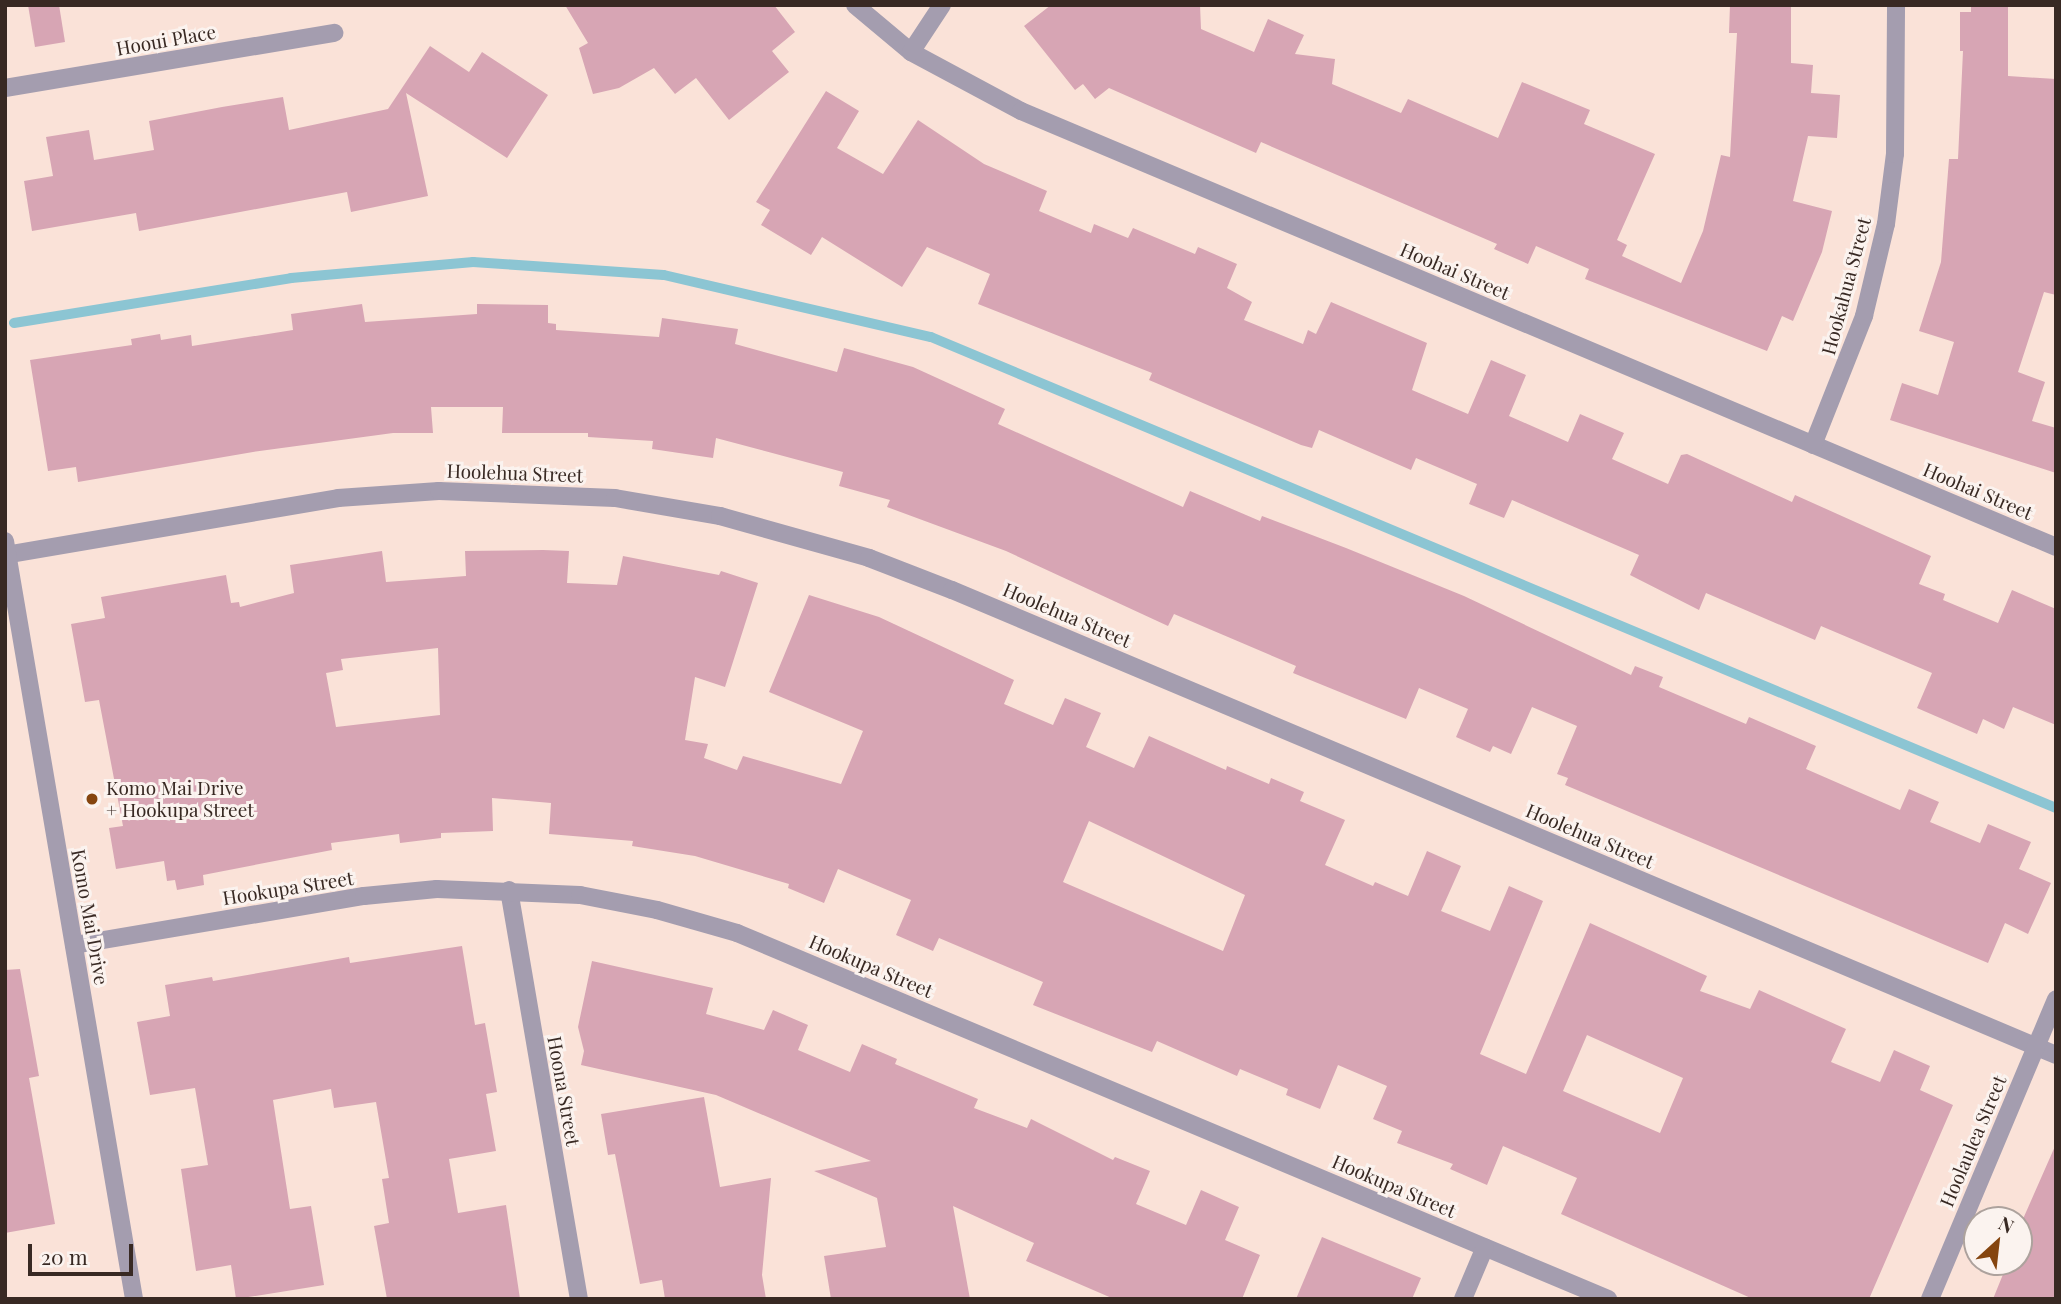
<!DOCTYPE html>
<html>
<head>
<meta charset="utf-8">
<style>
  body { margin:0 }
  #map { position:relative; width:2061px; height:1304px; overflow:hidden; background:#fae2d8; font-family:"Playfair Display",serif }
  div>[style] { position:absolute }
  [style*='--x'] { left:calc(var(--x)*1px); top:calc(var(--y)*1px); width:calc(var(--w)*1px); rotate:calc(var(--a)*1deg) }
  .stream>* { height:10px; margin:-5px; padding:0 5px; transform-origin:5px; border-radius:5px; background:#8cc5d3 }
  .building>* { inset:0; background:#d7a5b4 }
  .minor>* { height:18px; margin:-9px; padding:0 9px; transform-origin:9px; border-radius:9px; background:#a49daf }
  .tertiary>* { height:18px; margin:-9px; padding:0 9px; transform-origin:9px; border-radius:9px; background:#a49daf }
  .dots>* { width:19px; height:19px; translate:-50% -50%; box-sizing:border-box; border:4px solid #fbf3ef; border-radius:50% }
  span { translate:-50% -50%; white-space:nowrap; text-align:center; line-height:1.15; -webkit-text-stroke:6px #fbf3ef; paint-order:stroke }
  .street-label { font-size:19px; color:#382923 }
  .poi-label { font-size:19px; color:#382923 }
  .left { translate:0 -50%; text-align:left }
  .frame { position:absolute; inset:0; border:7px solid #382923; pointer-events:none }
  .north { position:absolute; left:1963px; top:1206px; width:70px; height:70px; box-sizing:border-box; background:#fbf3ef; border:2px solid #ada29d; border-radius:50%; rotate:27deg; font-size:19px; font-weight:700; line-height:28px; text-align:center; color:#382923 }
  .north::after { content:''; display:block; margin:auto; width:24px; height:32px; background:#85450f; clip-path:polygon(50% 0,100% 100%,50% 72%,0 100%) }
  .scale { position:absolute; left:28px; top:1244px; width:105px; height:32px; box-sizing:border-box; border:4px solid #382923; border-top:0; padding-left:9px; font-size:21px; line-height:24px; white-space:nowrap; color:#382923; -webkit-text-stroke:5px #fbf3ef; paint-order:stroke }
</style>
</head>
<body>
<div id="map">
  <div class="stream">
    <i style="--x:14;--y:323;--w:281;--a:-9.2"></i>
    <i style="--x:291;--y:278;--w:183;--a:-5"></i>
    <i style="--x:473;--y:262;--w:191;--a:3.9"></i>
    <i style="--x:664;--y:275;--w:274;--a:13.1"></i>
    <i style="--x:931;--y:337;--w:1220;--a:22.72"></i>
  </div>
  <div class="building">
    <i style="clip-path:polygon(28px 5px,59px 5px,65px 42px,35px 47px)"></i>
    <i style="clip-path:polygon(565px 5px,774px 5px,795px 32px,772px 51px,789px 72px,729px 120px,696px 78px,675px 94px,654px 68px,619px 88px,593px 94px,579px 48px,588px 43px)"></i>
    <i style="clip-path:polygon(1051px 5px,1200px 5px,1201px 29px,1254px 52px,1268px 19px,1304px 35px,1295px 54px,1335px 59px,1332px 84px,1401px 113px,1408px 99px,1498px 138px,1522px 82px,1590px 110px,1584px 124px,1655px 154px,1617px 240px,1627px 245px,1622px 256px,1681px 283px,1703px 231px,1721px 155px,1730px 157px,1737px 33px,1729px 33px,1730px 5px,1791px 5px,1791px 63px,1813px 65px,1811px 93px,1840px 95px,1837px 138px,1808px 136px,1793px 201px,1832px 211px,1822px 252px,1793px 321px,1782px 316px,1767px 351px,1585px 279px,1589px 269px,1536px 246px,1528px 264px,1494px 249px,1497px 244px,1261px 142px,1256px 153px,1109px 88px,1095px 99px,1083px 84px,1075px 90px,1024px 26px)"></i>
    <i style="clip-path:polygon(1971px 5px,2008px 5px,2008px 76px,2056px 79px,2056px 295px,2044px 292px,2018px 372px,2045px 382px,2032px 421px,2056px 428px,2056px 473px,1890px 420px,1902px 383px,1938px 395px,1954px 342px,1919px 331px,1941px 262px,1949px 159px,1958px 159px,1963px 51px,1960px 51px,1960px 12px,1971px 12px)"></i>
    <i style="clip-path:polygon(430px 46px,469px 72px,482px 52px,548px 95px,507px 158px,406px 93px,428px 196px,351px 212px,347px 192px,139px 231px,136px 213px,32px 231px,24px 181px,53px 176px,46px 137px,89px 130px,94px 160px,154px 150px,149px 121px,222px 107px,283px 97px,289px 130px,388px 109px)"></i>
    <i style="clip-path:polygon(826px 91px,859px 111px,837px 148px,883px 174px,918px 120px,984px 164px,1047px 191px,1039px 211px,1091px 233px,1094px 224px,1128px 238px,1133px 228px,1195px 254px,1198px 247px,1237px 264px,1227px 288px,1252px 302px,1244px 320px,1303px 344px,1308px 330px,1316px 334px,1331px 302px,1427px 343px,1412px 390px,1468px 414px,1491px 360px,1526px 375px,1509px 416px,1568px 442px,1580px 414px,1624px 433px,1612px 459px,1668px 484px,1681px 455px,1687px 454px,1792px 502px,1795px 495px,1931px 556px,1919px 584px,1945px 594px,1943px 600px,1998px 623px,2012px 590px,2056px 609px,2056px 725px,2013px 707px,2004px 729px,1983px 719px,1977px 734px,1917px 708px,1932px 673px,1821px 626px,1815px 640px,1706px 593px,1699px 610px,1630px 575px,1639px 555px,1512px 500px,1504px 518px,1469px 504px,1477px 484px,1416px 458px,1411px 470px,1319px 430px,1312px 448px,1301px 445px,1149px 380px,1152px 373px,978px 304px,990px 274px,927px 247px,902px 287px,822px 237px,811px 255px,761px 225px,770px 210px,756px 202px)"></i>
    <i style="clip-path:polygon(362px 304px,365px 322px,477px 314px,477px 304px,548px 305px,548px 323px,556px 324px,556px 330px,659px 337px,662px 318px,738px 329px,735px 344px,837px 372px,844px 348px,913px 367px,1005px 409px,998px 424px,1183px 507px,1190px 491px,1260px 521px,1262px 516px,1346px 548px,1464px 596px,1631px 675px,1635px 666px,1663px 677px,1659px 687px,1746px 724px,1749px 717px,1816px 746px,1806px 769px,1900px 810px,1909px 789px,1939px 802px,1930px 822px,1980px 843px,1988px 824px,2031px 842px,2019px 869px,2051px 883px,2028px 934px,2005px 923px,1988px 963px,1565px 785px,1568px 778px,1557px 774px,1577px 726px,1532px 707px,1511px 754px,1493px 746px,1490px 752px,1456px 737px,1468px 709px,1419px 688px,1406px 719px,1293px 673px,1296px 666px,1174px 614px,1168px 626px,1006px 551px,887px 507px,890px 500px,839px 486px,843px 472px,716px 438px,713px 458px,652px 449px,653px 441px,588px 437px,588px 433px,502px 433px,503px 407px,431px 407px,433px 433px,393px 433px,253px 452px,78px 482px,76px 467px,48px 471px,30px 360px,132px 345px,131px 339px,160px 334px,161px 340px,191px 335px,192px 346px,293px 330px,291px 314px)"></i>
    <i style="clip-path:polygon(evenodd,382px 551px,386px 582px,466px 576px,465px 551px,543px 550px,569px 551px,567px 583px,617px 585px,623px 556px,719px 575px,721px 571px,758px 583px,725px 687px,695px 677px,685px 740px,708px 744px,704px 758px,737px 770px,743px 756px,841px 784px,863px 731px,769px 692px,809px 595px,879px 617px,1014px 680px,1004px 704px,1053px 725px,1065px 698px,1101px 713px,1086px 747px,1134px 768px,1149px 736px,1226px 770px,1227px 766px,1269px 784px,1271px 778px,1304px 792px,1300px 801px,1345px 820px,1325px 865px,1373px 886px,1375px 882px,1408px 896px,1427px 851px,1461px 866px,1441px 911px,1490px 931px,1509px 886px,1543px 901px,1480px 1054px,1526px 1074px,1590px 923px,1707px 976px,1700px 991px,1750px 1009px,1759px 990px,1846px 1029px,1831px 1062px,1880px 1082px,1894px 1050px,1930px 1066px,1920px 1090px,1953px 1105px,1869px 1299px,1753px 1299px,1561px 1214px,1577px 1178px,1503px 1146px,1487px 1185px,1450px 1169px,1453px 1164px,1397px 1143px,1402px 1131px,1373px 1119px,1387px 1086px,1338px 1065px,1320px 1109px,1286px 1095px,1288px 1089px,1240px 1069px,1237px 1076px,1157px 1041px,1152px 1052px,1033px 1005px,1043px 982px,939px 938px,933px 951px,896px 935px,911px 900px,838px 869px,824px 903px,788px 888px,789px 884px,695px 856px,632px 846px,633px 841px,549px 834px,551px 803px,492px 798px,493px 831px,441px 833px,441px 838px,400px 843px,399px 834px,331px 843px,332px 850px,203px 875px,204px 885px,177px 890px,175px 880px,167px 881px,164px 861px,116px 869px,109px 828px,123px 826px,99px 700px,85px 702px,71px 624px,105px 618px,101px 597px,226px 575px,231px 603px,239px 602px,240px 607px,294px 593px,290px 565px,382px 551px,438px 648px,440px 715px,336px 727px,326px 673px,343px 670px,341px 659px,438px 648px,382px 551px,1089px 821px,1245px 895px,1223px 951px,1063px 882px,1089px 821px,382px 551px,1587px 1035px,1683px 1078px,1660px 1133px,1563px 1091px,1587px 1035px)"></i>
    <i style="clip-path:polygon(462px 946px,475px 1025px,485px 1023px,497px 1092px,486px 1094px,496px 1151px,449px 1159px,458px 1213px,506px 1205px,520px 1299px,387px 1299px,374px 1226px,389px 1223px,382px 1179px,389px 1178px,376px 1102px,334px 1108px,331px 1089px,273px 1100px,290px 1209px,311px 1206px,324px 1285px,236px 1299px,231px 1265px,196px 1271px,181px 1169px,208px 1165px,195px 1088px,150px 1095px,137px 1022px,170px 1016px,165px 985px,212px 977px,213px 981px,349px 957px,350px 963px)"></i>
    <i style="clip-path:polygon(592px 961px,713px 988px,706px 1014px,764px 1030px,773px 1010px,808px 1025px,798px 1050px,850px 1072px,862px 1044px,897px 1059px,895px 1064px,978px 1099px,974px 1108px,1027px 1128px,1031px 1119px,1113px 1160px,1115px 1157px,1150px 1171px,1136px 1204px,1186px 1225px,1201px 1190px,1239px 1207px,1225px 1240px,1260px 1255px,1242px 1299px,1114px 1299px,1026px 1261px,1034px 1243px,953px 1206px,970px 1299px,831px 1299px,824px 1256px,886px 1247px,877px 1198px,814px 1171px,871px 1161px,716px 1095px,581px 1065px,584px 1051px,578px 1027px)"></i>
    <i style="clip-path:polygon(20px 969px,39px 1076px,29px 1078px,55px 1224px,5px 1233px,5px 970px)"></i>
    <i style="clip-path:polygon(704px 1097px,720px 1187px,771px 1178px,762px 1275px,766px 1299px,665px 1299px,662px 1280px,640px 1284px,615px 1154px,608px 1155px,601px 1114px)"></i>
    <i style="clip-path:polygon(2056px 1144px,2056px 1299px,1993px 1299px,2008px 1262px,2019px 1262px,2019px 1228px)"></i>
    <i style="clip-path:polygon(1322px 1237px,1421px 1278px,1412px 1299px,1296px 1299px)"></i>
  </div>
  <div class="minor">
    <i style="--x:855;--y:5;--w:73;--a:40"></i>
    <i style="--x:911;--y:52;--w:125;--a:28.2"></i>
    <i style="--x:1021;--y:111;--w:1123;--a:22.84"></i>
    <i style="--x:911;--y:52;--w:56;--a:-56.6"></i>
    <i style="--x:5;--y:88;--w:334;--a:-9.5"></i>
    <i style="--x:1813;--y:445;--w:139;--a:-68.4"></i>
    <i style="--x:1864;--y:316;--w:95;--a:-76.6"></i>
    <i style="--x:1886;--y:224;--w:71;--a:-82.7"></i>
    <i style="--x:1895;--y:154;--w:149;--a:-89.6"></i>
    <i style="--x:5;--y:555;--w:338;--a:-9.7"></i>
    <i style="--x:338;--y:498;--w:101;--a:-4"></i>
    <i style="--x:439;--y:491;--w:176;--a:2.3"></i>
    <i style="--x:615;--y:498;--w:107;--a:9.7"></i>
    <i style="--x:720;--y:516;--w:155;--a:15.7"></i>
    <i style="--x:869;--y:558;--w:89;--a:21.1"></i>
    <i style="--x:952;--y:590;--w:1198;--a:22.84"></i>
    <i style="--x:509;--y:890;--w:415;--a:80.3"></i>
    <i style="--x:74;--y:945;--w:294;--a:-9.6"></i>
    <i style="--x:364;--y:896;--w:73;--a:-5.5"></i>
    <i style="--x:437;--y:889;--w:143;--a:2.4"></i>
    <i style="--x:580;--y:895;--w:78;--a:11"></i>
    <i style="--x:657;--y:910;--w:83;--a:16"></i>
    <i style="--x:737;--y:933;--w:945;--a:22.79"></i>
    <i style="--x:1463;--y:1299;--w:56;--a:-67.1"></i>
  </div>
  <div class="tertiary">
    <i style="--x:5;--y:541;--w:769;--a:80.34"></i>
    <i style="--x:1930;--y:1299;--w:325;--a:-67.2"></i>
  </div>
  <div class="dots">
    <i style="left:92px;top:799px;background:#85450f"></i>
  </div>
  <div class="street-label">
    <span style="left:166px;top:40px;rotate:-10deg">Hooui Place</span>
    <span style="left:1455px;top:271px;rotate:23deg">Hoohai Street</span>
    <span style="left:1846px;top:286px;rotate:-75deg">Hookahua Street</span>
    <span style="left:515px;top:473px;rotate:2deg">Hoolehua Street</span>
    <span style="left:1978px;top:491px;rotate:23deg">Hoohai Street</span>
    <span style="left:1067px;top:615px;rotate:23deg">Hoolehua Street</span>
    <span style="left:1590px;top:836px;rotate:23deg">Hoolehua Street</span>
    <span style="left:288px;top:888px;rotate:-9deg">Hookupa Street</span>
    <span style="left:90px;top:917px;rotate:80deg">Komo Mai Drive</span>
    <span style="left:871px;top:966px;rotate:23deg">Hookupa Street</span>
    <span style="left:564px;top:1091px;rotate:80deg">Hoona Street</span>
    <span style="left:1973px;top:1141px;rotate:-67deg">Hoolaulea Street</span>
    <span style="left:1394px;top:1186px;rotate:23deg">Hookupa Street</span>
  </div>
  <div class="poi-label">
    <span class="left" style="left:106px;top:799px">Komo Mai Drive<br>+ Hookupa Street</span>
  </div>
  <div class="frame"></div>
  <div class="north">N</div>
  <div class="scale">20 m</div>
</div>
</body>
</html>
